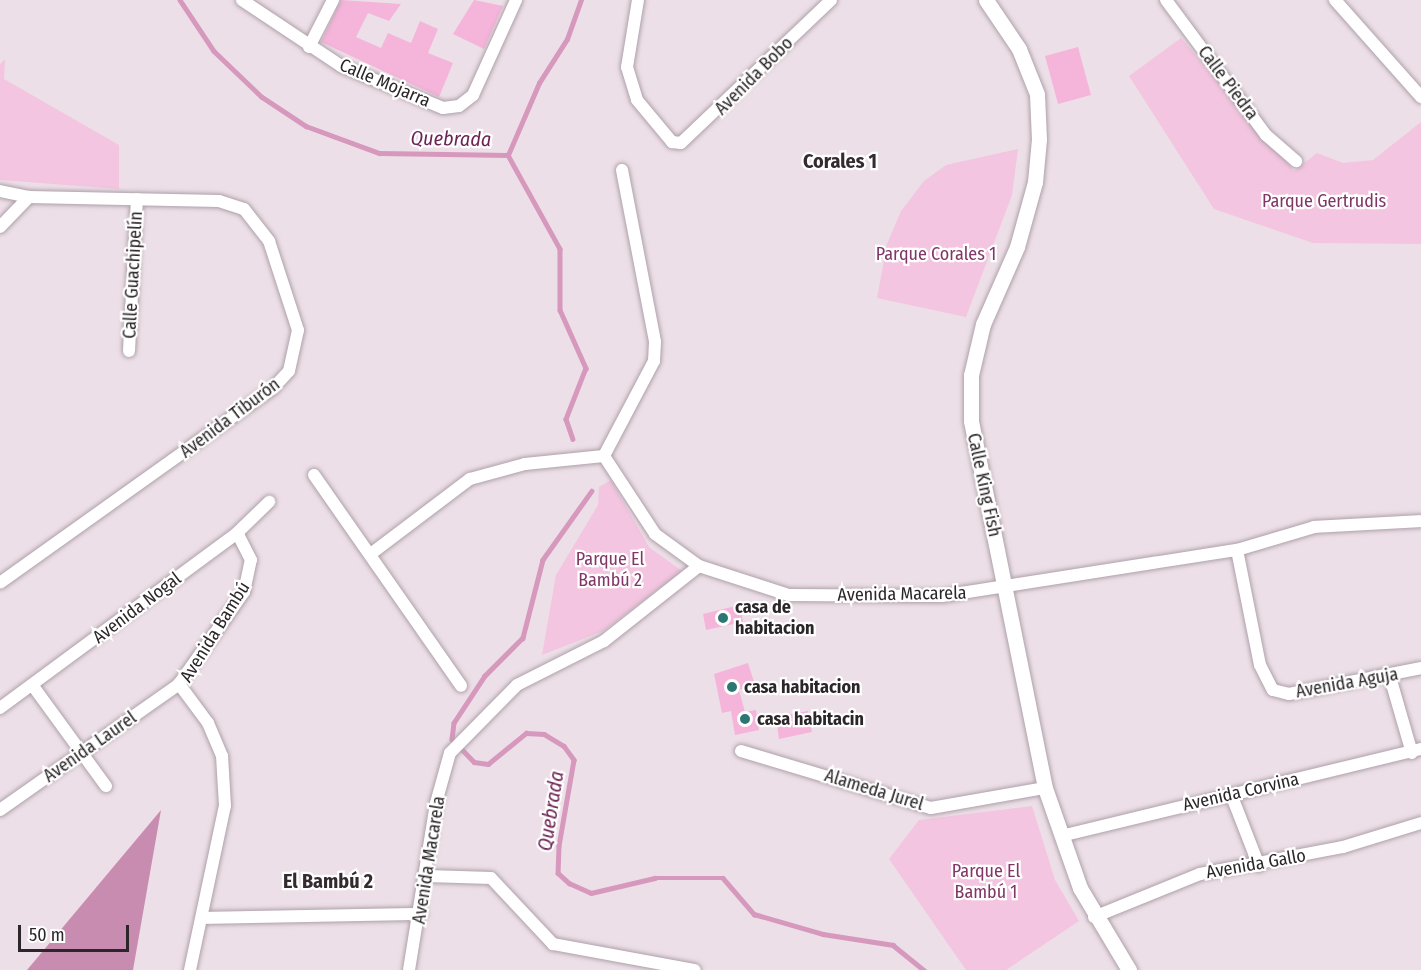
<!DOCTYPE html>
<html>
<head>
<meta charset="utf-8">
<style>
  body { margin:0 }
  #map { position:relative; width:1421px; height:970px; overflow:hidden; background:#eddfe7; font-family:"Fira Sans Condensed",sans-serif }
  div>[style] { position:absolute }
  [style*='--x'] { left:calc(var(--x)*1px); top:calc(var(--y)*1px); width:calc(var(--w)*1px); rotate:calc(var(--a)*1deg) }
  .green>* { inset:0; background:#f3c5e0 }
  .forest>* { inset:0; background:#c98cb1 }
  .stream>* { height:4.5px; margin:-2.25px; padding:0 2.25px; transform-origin:2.25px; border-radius:2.25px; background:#d698bd }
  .building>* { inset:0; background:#f5b4da }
  .roads { filter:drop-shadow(0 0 2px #aea1a9) drop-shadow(0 0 2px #aea1a9) }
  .minor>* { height:12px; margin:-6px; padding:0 6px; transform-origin:6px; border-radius:6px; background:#fff }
  .tertiary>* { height:15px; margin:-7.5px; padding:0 7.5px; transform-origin:7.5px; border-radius:7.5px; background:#fff }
  .dots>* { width:16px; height:16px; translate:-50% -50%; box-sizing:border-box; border:3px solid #fff; border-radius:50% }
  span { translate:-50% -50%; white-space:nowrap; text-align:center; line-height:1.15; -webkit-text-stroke:4.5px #fff; paint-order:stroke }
  .street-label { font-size:18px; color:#2b2628 }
  .park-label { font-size:18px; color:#803666 }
  .poi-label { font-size:18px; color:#2b2628; font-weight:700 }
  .left { translate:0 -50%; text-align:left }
  .water-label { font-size:20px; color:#6d2455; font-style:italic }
  .neighbourhood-label { font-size:20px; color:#342a2f; font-weight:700 }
  .scale { position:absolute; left:18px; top:925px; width:111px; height:27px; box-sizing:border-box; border:3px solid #2b2628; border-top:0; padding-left:8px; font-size:18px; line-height:21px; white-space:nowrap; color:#2b2628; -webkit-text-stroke:4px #fff; paint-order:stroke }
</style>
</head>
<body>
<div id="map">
  <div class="green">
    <i style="clip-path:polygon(1181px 38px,1294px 171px,1317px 153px,1343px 163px,1373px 160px,1421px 122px,1421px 244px,1313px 243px,1214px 209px,1129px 76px)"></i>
    <i style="clip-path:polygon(5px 59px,4px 79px,119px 145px,119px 189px,0 180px,0 64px)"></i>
    <i style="clip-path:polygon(1018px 149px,1012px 195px,966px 317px,877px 298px,887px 244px,901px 211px,924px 181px,946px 165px)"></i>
    <i style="clip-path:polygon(611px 480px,649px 547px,682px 571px,603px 631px,542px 655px,556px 575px,598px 505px,599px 487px)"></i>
    <i style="clip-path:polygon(1032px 806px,1055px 880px,1079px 921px,1006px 970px,966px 970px,889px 859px,919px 820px)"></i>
  </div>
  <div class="forest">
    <i style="clip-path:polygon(161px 810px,133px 970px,27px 970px)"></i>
  </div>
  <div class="stream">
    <i style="--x:180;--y:0;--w:61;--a:56.3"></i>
    <i style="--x:214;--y:51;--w:66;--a:43.8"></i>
    <i style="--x:262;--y:97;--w:53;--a:33.4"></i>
    <i style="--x:306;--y:126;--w:78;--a:20.3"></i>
    <i style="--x:379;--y:153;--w:129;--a:0.9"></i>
    <i style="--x:508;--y:155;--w:107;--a:61"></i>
    <i style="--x:560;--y:249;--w:61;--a:90"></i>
    <i style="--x:560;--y:310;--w:64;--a:65.9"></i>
    <i style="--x:586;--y:368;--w:55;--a:111.4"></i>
    <i style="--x:566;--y:419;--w:21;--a:71"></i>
    <i style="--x:508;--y:155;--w:78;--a:-66.7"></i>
    <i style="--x:539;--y:83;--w:52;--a:-57.5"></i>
    <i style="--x:567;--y:39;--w:41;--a:-70.3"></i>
    <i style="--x:592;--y:491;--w:85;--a:125.4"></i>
    <i style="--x:543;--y:560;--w:81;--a:104.4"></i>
    <i style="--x:523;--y:638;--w:54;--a:135"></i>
    <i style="--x:485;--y:676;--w:56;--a:123.4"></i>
    <i style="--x:454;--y:723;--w:16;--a:97"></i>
    <i style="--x:452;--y:739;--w:32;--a:46"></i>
    <i style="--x:474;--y:762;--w:14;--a:8"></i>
    <i style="--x:488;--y:764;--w:49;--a:-39.2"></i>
    <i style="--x:526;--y:733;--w:18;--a:3"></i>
    <i style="--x:544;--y:734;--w:23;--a:31"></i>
    <i style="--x:564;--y:746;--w:17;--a:54"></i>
    <i style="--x:574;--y:760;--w:87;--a:99.9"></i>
    <i style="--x:559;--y:846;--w:27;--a:92"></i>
    <i style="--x:558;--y:873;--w:15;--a:42"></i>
    <i style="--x:569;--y:883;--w:24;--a:24"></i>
    <i style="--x:591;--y:893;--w:66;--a:-13.2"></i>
    <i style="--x:655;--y:878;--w:68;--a:0"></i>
    <i style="--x:723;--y:878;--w:48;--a:49.3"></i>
    <i style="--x:754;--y:914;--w:72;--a:16.2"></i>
    <i style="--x:823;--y:934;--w:71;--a:8.9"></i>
    <i style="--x:893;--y:945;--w:40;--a:39"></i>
  </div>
  <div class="building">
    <i style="clip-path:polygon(341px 0,401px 4px,389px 21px,368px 13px,356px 37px,381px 48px,388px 33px,411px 43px,420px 21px,438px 29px,428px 53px,453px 63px,439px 97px,321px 42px)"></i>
    <i style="clip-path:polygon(474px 0,503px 6px,484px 49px,453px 34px)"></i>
    <i style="clip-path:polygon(1078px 47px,1091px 95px,1058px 104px,1045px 56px)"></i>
    <i style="clip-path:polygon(740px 605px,743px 622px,706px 630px,703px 614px)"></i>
    <i style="clip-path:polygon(748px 663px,755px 685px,739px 690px,745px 712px,756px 710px,759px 730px,735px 735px,731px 711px,722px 713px,714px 674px)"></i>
    <i style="clip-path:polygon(808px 711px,812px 732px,779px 739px,776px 717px)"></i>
  </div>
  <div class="roads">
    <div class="minor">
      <i style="--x:242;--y:0;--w:119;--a:33.7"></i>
      <i style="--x:341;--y:66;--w:110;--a:22.4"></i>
      <i style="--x:443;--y:108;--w:16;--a:-7"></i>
      <i style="--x:459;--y:106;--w:18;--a:-38"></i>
      <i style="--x:473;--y:95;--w:104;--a:-65.6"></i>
      <i style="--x:638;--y:0;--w:68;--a:99.3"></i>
      <i style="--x:627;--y:67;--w:34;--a:73"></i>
      <i style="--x:637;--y:100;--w:55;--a:50.2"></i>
      <i style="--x:672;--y:142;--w:9;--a:6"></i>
      <i style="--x:681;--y:143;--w:207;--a:-43.6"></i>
      <i style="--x:1166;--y:0;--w:168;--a:53.5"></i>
      <i style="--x:1266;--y:135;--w:40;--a:41"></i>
      <i style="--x:1335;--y:0;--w:130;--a:48.4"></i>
      <i style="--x:309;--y:47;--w:53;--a:-62.9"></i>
      <i style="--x:622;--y:170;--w:175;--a:79.1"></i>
      <i style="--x:655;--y:342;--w:19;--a:93"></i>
      <i style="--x:654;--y:361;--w:107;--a:117.8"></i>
      <i style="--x:604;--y:456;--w:93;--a:56.8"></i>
      <i style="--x:655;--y:534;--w:54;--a:36"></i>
      <i style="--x:699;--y:566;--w:95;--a:17.9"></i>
      <i style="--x:789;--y:595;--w:153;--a:0.4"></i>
      <i style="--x:942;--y:596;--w:299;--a:-8.9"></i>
      <i style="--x:1237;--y:550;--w:80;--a:-16.6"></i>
      <i style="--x:1314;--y:527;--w:107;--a:-3.2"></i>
      <i style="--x:0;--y:191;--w:30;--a:12"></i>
      <i style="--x:29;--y:197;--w:190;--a:1.2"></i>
      <i style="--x:219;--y:201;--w:26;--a:18"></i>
      <i style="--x:244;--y:209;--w:41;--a:52"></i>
      <i style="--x:269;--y:241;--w:94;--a:72"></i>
      <i style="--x:298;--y:330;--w:42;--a:102.4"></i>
      <i style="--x:289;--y:371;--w:23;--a:133"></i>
      <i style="--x:273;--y:388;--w:335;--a:144.5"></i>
      <i style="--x:0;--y:227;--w:42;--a:-46"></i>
      <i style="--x:129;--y:351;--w:152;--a:-87"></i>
      <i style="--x:314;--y:475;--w:257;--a:55.1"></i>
      <i style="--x:1237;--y:550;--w:117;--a:78.7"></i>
      <i style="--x:1260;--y:665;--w:28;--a:63"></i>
      <i style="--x:1273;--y:690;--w:16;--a:14"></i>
      <i style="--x:1289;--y:694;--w:135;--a:-11.1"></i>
      <i style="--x:372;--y:553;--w:123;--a:-37.1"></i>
      <i style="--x:470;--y:479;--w:57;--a:-15.3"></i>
      <i style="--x:525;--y:464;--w:79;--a:-5.8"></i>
      <i style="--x:1390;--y:677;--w:79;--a:73.9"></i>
      <i style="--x:33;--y:686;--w:124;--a:53.9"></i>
      <i style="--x:0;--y:708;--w:295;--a:-36.4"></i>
      <i style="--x:237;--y:533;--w:45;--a:-44.1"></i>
      <i style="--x:741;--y:751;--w:198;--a:16.7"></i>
      <i style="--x:931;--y:808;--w:116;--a:-10"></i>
      <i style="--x:1231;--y:794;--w:77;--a:68.7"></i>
      <i style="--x:0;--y:810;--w:219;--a:-35.1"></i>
      <i style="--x:1061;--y:836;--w:370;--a:-13.6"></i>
      <i style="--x:427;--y:876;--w:64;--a:1.8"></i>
      <i style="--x:491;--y:878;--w:91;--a:46.8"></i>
      <i style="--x:553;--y:944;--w:144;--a:10.4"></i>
      <i style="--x:1094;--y:917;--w:114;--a:-22.1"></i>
      <i style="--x:1200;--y:874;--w:146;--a:-10.7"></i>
      <i style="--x:1343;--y:847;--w:82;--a:-17.1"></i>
      <i style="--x:205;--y:918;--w:216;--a:-1.1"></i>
      <i style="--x:190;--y:970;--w:168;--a:-78"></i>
      <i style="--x:225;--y:806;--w:50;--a:-93.4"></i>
      <i style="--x:222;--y:756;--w:36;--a:-113"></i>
      <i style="--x:208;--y:723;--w:49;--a:-126.6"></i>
      <i style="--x:179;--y:684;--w:113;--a:-54.8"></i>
      <i style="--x:244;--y:592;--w:33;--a:-78"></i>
      <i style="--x:251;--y:560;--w:30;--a:-117"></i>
      <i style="--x:409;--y:970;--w:169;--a:-80.8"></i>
      <i style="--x:436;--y:803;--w:52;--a:-74.4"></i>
      <i style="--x:450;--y:753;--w:95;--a:-45.4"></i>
      <i style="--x:517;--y:685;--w:97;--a:-26.8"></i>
      <i style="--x:604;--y:641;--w:121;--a:-38.3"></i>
    </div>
    <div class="tertiary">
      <i style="--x:986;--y:0;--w:59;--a:56"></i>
      <i style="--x:1019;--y:49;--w:48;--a:68.2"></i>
      <i style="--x:1037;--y:94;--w:45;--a:87.5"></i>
      <i style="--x:1039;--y:139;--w:43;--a:95.3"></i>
      <i style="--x:1035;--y:182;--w:67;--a:105.5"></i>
      <i style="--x:1017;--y:247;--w:84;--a:113.8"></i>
      <i style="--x:983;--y:324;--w:52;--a:103.2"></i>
      <i style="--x:971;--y:375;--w:46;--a:90"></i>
      <i style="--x:971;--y:421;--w:374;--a:78.6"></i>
      <i style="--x:1045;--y:788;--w:106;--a:70.7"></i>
      <i style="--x:1080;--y:888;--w:96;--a:59.1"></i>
    </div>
  </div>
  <div class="dots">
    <i style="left:723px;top:618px;background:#2c7674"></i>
    <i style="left:732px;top:687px;background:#2c7674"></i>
    <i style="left:745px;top:719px;background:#2c7674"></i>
  </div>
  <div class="street-label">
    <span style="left:754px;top:76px;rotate:-45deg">Avenida Bobo</span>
    <span style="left:385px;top:83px;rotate:23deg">Calle Mojarra</span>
    <span style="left:1228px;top:83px;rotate:53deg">Calle Piedra</span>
    <span style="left:133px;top:275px;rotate:-87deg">Calle Guachipelín</span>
    <span style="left:230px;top:418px;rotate:-37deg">Avenida Tiburón</span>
    <span style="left:984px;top:485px;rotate:78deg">Calle King Fish</span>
    <span style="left:902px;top:594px;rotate:-1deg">Avenida Macarela</span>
    <span style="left:137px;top:608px;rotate:-37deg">Avenida Nogal</span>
    <span style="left:215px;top:632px;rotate:-58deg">Avenida Bambú</span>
    <span style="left:1347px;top:683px;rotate:-10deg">Avenida Aguja</span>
    <span style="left:90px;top:747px;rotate:-35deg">Avenida Laurel</span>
    <span style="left:874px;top:790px;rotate:17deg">Alameda Jurel</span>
    <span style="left:1241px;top:792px;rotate:-13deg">Avenida Corvina</span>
    <span style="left:429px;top:860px;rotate:-81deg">Avenida Macarela</span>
    <span style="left:1256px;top:864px;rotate:-10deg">Avenida Gallo</span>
  </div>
  <div class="park-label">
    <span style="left:1324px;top:201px">Parque Gertrudis</span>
    <span style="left:936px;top:254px">Parque Corales 1</span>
    <span style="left:610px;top:570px">Parque El<br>Bambú 2</span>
    <span style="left:986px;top:882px">Parque El<br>Bambú 1</span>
  </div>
  <div class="poi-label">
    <span class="left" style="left:735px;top:618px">casa de<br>habitacion</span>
    <span class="left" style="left:744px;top:687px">casa habitacion</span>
    <span class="left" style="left:757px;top:719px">casa habitacin</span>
  </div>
  <div class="water-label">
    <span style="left:451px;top:139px;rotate:1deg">Quebrada</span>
    <span style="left:551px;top:811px;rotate:-81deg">Quebrada</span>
  </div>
  <div class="neighbourhood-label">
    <span style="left:840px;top:161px">Corales 1</span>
    <span style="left:328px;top:881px">El Bambú 2</span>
  </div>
  <div class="scale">50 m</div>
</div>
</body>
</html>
